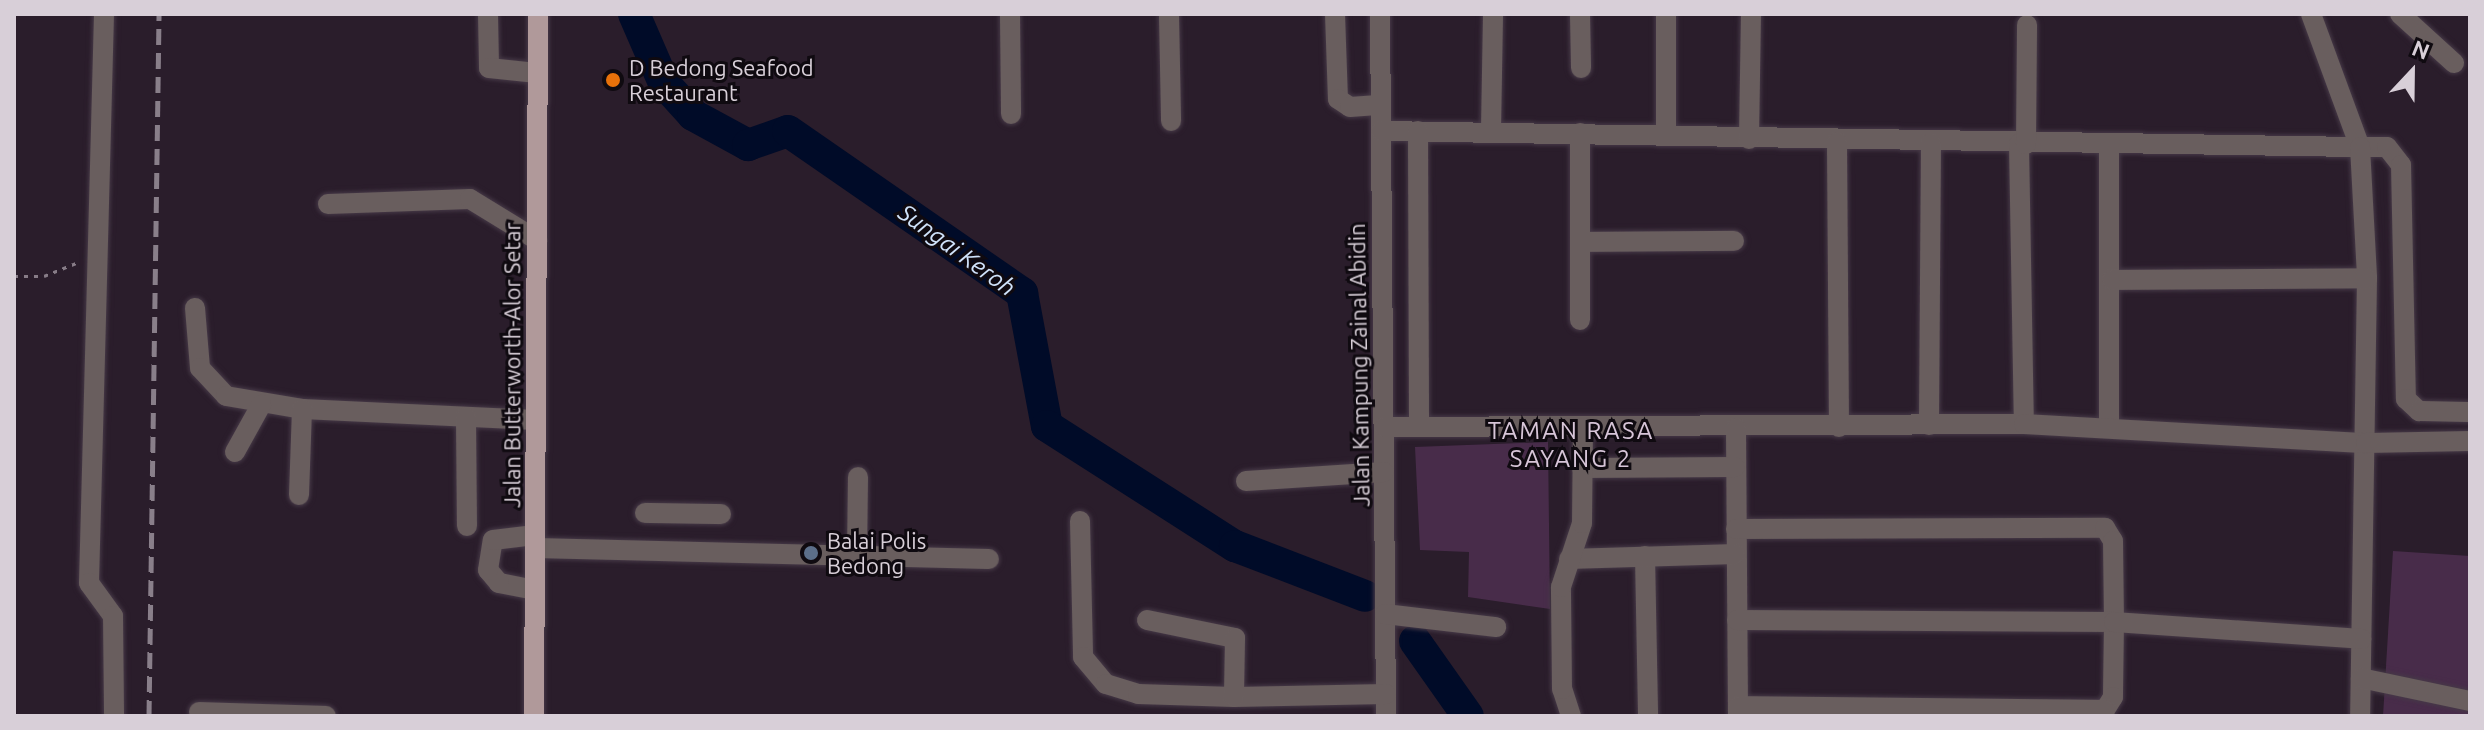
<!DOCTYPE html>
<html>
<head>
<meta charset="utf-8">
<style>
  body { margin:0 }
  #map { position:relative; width:2484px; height:730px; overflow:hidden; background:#2a1d2b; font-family:Ubuntu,sans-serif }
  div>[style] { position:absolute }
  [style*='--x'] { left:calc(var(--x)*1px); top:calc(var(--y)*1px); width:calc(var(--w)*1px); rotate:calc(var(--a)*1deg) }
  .green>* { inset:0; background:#482c4a }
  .river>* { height:32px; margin:-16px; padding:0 16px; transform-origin:16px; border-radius:16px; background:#000b28 }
  .path>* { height:3px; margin-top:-1.5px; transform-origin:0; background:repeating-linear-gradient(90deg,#877c87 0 4px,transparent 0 10px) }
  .roads { filter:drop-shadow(0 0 2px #463947) drop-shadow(0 0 2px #463947) }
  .minor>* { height:20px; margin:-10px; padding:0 10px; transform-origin:10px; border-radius:10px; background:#695e5e }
  .major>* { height:20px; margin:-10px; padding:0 10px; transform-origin:10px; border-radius:10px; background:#b0999a }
  .rail>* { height:5px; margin-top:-2.5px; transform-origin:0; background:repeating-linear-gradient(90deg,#897f8a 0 16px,transparent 0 24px) }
  .dots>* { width:22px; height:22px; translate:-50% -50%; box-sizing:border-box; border:4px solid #0f0a10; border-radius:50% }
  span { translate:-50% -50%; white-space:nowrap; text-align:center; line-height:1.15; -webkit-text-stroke:6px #0f0a10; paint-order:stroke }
  .poi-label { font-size:22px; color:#d8cfd8 }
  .left { translate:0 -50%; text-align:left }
  .street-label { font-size:22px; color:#d8cfd8 }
  .water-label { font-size:24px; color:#d0e3fb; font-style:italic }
  .neighbourhood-label { font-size:24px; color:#d7c5d8; letter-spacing:2px }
  .frame { position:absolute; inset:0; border:16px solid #d8cfd8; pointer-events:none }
  .north { position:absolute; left:2372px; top:32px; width:80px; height:80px; -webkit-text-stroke:6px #0f0a10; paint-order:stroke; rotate:22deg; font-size:22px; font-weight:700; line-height:32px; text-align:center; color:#d8cfd8 }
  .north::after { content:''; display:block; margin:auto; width:28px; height:36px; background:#d8cfd8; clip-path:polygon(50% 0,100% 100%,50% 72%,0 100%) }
</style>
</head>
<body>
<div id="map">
  <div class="green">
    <i style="clip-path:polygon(1548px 442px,1550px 609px,1468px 597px,1469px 552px,1420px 550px,1415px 447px)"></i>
    <i style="clip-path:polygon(2393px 551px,2470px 556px,2470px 716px,2383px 716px)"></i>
  </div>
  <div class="river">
    <i style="--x:634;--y:14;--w:75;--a:66.5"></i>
    <i style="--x:664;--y:83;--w:43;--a:47.8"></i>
    <i style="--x:693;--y:115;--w:63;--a:28.6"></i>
    <i style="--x:748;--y:145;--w:42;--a:-19.3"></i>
    <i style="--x:788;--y:131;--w:285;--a:34.7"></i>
    <i style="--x:1022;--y:293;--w:135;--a:79.4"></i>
    <i style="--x:1047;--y:426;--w:223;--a:32.6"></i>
    <i style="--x:1235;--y:546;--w:139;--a:21"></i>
    <i style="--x:1415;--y:641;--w:92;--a:54.8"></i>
  </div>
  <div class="path">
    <i style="--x:14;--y:276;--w:30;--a:0"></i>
    <i style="--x:44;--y:276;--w:38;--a:-22"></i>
  </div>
  <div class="roads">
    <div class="minor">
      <i style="--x:104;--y:14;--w:569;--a:91.51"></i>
      <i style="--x:89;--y:583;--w:41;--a:54"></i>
      <i style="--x:113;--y:616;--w:100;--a:89.4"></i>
      <i style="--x:488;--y:14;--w:54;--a:88.9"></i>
      <i style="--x:489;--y:68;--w:48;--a:5.9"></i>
      <i style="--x:1010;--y:14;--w:100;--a:89.4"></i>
      <i style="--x:1169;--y:14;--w:107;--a:88.9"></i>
      <i style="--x:1335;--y:14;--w:85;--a:88"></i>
      <i style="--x:1338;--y:99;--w:14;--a:34"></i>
      <i style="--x:1350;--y:107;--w:31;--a:-4"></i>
      <i style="--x:1380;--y:14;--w:702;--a:89.51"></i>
      <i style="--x:1580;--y:14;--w:54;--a:88.9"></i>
      <i style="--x:1666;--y:14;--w:120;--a:90"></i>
      <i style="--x:2311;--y:14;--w:142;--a:69.8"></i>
      <i style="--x:2360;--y:147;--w:27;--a:0"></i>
      <i style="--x:2387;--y:147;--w:23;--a:52"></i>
      <i style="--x:2401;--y:165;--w:234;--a:88.8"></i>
      <i style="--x:2406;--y:399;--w:18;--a:43"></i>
      <i style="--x:2419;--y:411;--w:51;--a:1.1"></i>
      <i style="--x:2400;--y:14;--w:73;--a:42.2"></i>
      <i style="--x:1491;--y:130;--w:116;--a:-89"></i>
      <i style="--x:1381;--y:131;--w:979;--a:0.94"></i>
      <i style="--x:2360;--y:147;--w:131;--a:86.9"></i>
      <i style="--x:2367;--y:278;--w:438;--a:90.9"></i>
      <i style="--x:1418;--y:131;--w:296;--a:89.8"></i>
      <i style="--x:1749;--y:139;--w:125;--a:-89.1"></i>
      <i style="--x:1837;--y:142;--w:285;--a:89.6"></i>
      <i style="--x:2019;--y:144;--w:280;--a:89"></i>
      <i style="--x:2026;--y:144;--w:119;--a:-89.5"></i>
      <i style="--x:2109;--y:145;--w:283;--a:90"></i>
      <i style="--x:328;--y:204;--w:142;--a:-2"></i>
      <i style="--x:470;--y:199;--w:79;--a:31.5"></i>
      <i style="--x:1580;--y:242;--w:154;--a:-0.4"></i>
      <i style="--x:2112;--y:280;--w:255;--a:-0.4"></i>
      <i style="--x:195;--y:308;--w:60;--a:85.2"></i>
      <i style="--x:200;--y:368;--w:38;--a:47"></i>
      <i style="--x:226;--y:396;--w:77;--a:9.7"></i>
      <i style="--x:302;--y:409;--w:234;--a:2.7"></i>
      <i style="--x:1580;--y:320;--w:187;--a:-90"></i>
      <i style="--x:466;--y:417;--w:109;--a:89.5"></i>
      <i style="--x:1929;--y:425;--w:282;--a:-89.6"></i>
      <i style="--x:1384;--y:427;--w:640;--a:-0.27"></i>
      <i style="--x:2024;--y:424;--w:343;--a:3.2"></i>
      <i style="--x:2366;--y:443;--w:104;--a:-1.1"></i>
      <i style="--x:1736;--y:428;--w:288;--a:89.6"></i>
      <i style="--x:235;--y:452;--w:54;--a:-61"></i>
      <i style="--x:1582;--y:468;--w:153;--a:-0.4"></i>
      <i style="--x:1246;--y:481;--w:138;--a:-3.7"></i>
      <i style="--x:299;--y:495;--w:86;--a:-88"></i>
      <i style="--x:645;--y:513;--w:76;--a:0.8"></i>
      <i style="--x:1080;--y:521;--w:136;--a:88.7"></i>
      <i style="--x:1083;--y:657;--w:35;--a:50"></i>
      <i style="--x:1106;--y:684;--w:34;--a:17"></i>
      <i style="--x:1138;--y:694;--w:96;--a:1.8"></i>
      <i style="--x:1234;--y:697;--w:152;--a:-1.1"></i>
      <i style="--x:1736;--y:529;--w:369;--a:-0.2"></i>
      <i style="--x:2105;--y:528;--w:15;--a:58"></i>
      <i style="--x:2113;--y:541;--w:81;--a:89.3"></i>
      <i style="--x:2114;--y:622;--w:75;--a:90.8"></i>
      <i style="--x:2113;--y:697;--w:15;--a:122"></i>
      <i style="--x:2105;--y:710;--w:367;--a:-179.4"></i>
      <i style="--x:535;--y:548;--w:454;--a:1.4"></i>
      <i style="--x:1645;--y:556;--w:160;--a:88.9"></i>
      <i style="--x:857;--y:557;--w:80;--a:-89.3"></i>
      <i style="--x:1569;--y:559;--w:166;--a:-1.7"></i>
      <i style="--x:535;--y:590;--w:37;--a:-169"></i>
      <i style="--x:499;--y:583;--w:17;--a:-130"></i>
      <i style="--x:488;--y:570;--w:30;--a:-81"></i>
      <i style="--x:493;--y:540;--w:42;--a:-6.8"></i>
      <i style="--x:1385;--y:614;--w:112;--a:6.7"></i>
      <i style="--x:1147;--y:620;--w:90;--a:11.6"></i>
      <i style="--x:1235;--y:638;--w:59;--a:91"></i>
      <i style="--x:1737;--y:620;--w:377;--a:0.3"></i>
      <i style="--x:2114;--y:622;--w:248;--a:3.9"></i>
      <i style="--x:2361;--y:678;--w:111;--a:11.9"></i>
      <i style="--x:199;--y:712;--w:127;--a:1.8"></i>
      <i style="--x:1571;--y:716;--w:28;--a:-108"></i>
      <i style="--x:1562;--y:689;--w:102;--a:-90.6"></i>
      <i style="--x:1561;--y:587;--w:67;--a:-71.8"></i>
      <i style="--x:1582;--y:523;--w:95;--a:-89.4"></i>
    </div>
    <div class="major">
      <i style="--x:534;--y:716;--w:702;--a:-89.67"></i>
    </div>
  </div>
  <div class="rail">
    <i style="--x:149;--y:716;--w:702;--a:-89.18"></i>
  </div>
  <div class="dots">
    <i style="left:613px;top:80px;background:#e8710a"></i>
    <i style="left:811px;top:553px;background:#5c6f8a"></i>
  </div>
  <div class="poi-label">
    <span class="left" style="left:629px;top:80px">D Bedong Seafood<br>Restaurant</span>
    <span class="left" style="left:827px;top:553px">Balai Polis<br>Bedong</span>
  </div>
  <div class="street-label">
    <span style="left:512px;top:365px;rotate:-90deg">Jalan Butterworth-Alor Setar</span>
    <span style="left:1359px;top:365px;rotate:-91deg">Jalan Kampung Zainal Abidin</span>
  </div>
  <div class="water-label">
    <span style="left:957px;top:250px;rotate:36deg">Sungai Keroh</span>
  </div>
  <div class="neighbourhood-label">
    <span style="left:1571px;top:445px">TAMAN RASA<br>SAYANG 2</span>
  </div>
  <div class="frame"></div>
  <div class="north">N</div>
</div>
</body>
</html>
